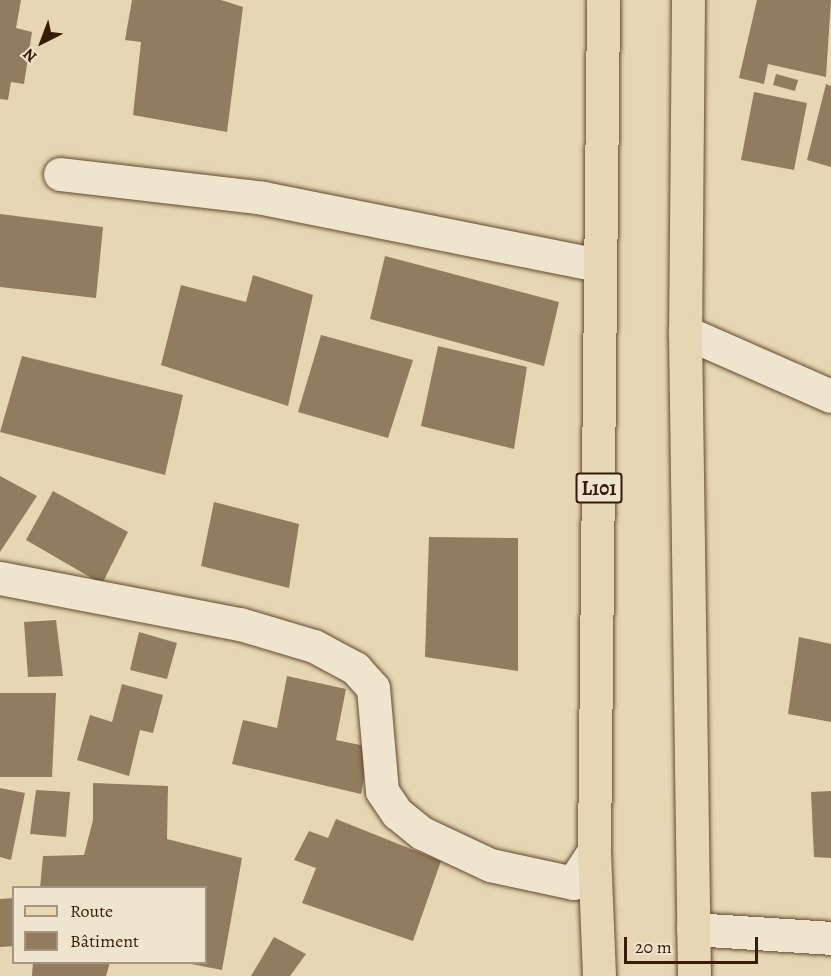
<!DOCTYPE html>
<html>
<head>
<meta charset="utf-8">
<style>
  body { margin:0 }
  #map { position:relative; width:831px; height:976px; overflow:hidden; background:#e6d6b3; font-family:Alegreya,serif }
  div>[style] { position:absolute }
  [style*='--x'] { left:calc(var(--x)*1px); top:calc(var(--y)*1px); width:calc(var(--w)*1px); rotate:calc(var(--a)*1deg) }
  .building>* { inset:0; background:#927c5f }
  .roads { filter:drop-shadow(0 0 2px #644a30) drop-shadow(0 0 2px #644a30) }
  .minor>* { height:33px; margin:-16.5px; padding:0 16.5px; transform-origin:16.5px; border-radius:16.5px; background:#efe4ce }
  .primary>* { height:33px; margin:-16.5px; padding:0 16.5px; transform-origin:16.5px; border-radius:16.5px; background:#e6d6b3 }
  span { translate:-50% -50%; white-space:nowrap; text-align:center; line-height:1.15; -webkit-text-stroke:5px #efe4ce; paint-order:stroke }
  .shield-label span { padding:2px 4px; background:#efe4ce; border:2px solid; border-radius:4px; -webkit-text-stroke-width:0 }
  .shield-label { font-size:20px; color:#381b04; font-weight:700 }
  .legend { position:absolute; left:12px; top:886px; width:195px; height:78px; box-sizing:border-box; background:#efe4ce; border:2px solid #a6947d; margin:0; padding:8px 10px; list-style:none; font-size:18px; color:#381b04 }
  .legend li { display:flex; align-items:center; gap:12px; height:30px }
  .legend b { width:30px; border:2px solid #a6947d }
  .north { position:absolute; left:12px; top:12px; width:60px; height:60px; -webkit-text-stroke:4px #efe4ce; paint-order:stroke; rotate:222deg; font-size:16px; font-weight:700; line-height:24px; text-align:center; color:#381b04 }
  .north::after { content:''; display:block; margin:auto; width:21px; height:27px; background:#381b04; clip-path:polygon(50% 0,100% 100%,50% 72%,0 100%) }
  .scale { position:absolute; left:624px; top:937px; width:134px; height:27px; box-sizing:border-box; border:3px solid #381b04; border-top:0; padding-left:8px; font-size:18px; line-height:21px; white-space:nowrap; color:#381b04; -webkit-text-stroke:4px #efe4ce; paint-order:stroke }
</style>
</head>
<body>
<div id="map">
  <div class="building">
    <i style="clip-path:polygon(0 0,21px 0,16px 28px,32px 32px,24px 84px,11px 82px,8px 100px,0 99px)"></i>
    <i style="clip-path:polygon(132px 0,221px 0,243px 7px,227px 132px,133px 115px,141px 42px,125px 40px)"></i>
    <i style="clip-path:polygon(757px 0,831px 0,826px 77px,768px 64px,764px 84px,739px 78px)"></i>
    <i style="clip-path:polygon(776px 74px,798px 80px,795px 91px,773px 85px)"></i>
    <i style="clip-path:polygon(826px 84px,831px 86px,831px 167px,807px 160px)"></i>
    <i style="clip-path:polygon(754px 92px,807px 103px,794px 170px,741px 160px)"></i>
    <i style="clip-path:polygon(0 214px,103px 227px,96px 298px,0 287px)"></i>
    <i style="clip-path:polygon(385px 256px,559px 302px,544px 366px,370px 319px)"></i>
    <i style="clip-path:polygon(253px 275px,313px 295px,288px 406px,161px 365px,181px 285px,246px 302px)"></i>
    <i style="clip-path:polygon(321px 335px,413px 360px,388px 438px,298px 412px)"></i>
    <i style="clip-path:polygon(438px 346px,527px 367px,514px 449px,421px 426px)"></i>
    <i style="clip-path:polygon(22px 356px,183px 395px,165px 475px,0 432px)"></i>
    <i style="clip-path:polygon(0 476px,37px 496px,0 552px)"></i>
    <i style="clip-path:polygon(53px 491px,128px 532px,102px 584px,26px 540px)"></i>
    <i style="clip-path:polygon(214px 502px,299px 524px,289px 588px,201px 566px)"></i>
    <i style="clip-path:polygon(429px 537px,518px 538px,518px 671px,425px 657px)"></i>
    <i style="clip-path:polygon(56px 620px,63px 676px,28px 677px,24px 622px)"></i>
    <i style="clip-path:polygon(139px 632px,177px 643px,167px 679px,130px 670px)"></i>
    <i style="clip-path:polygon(799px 637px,831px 644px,831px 722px,788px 714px)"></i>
    <i style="clip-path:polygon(287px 676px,346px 689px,336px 740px,370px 747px,361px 794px,232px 764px,243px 720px,277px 728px)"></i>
    <i style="clip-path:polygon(122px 684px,163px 695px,153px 733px,140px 730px,129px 776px,77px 760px,90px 715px,112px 722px)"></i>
    <i style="clip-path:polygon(0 693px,56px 693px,52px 777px,0 777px)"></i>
    <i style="clip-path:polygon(93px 783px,168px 786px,167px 839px,242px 858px,222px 970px,191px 964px,206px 962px,206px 888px,40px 888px,43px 856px,84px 855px,93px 820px)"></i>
    <i style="clip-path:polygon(0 788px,25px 793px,11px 860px,0 857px)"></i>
    <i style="clip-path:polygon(36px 790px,70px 792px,66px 837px,30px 834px)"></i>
    <i style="clip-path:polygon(831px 791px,831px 858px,814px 857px,811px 792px)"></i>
    <i style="clip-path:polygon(336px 819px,441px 861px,413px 941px,302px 903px,316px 868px,294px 860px,309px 831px,328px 838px)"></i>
    <i style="clip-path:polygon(14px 898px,14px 946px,0 947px,0 899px)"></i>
    <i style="clip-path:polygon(274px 937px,306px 954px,290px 976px,251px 976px)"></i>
    <i style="clip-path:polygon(33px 962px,110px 962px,106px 976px,32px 976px)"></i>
  </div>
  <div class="roads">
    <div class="minor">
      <i style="--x:60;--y:174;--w:204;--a:6.7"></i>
      <i style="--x:263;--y:198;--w:342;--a:11.3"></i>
      <i style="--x:685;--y:332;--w:159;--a:23.7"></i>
      <i style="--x:0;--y:578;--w:244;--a:10.9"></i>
      <i style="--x:240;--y:624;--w:77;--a:16.6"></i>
      <i style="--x:314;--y:646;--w:47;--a:28.2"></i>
      <i style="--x:355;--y:668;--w:27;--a:48"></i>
      <i style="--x:373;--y:688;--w:103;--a:85"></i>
      <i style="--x:382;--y:791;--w:27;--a:56"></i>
      <i style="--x:397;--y:813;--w:32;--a:39"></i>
      <i style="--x:422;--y:833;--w:75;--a:25.2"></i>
      <i style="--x:490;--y:865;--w:85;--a:12.2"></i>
      <i style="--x:573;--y:883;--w:38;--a:-57"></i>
      <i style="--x:693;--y:929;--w:138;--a:3.7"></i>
    </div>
    <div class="primary">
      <i style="--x:688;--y:0;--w:332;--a:90.5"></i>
      <i style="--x:685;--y:332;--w:644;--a:89.2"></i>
      <i style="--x:599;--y:976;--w:125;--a:-92.3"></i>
      <i style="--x:594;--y:851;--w:851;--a:-89.39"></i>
    </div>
  </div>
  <div class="shield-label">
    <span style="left:599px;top:488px">L101</span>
  </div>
  <ul class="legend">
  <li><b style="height:8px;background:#e6d6b3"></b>Route</li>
  <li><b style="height:16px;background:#927c5f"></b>Bâtiment</li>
  </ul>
  <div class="north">N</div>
  <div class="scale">20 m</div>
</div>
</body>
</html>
